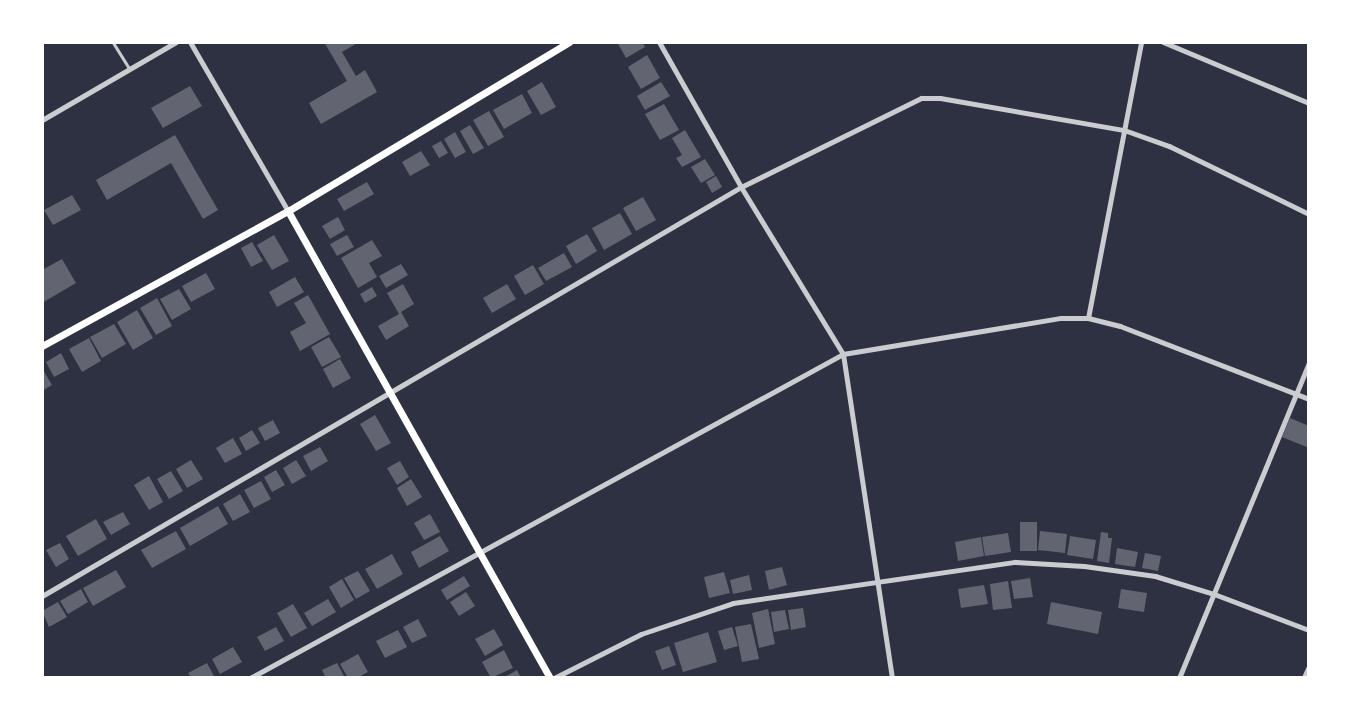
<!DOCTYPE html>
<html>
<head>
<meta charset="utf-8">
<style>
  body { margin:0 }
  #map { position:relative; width:1351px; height:720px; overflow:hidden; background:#2d3142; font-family:Spectral,serif }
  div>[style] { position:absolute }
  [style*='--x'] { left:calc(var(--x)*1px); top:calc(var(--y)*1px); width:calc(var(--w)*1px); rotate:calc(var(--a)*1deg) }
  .building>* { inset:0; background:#626471 }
  .service>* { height:2.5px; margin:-1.25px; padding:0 1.25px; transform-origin:1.25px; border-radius:1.25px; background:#caccd0 }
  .minor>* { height:5px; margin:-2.5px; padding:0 2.5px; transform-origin:2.5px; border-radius:2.5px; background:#caccd0 }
  .tertiary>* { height:6px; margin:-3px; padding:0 3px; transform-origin:3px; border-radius:3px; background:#caccd0 }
  .secondary>* { height:7px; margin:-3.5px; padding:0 3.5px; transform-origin:3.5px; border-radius:3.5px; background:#fff }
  span { translate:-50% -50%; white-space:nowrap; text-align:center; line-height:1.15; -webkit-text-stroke:7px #fff; paint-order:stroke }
  .frame { position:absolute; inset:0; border:44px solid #fff; pointer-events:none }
</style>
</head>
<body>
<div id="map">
  <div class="building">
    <i style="clip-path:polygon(324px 42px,359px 42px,342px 52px,356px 76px,365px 70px,377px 92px,321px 124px,309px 103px,347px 81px)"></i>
    <i style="clip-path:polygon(617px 42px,642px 42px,645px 47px,626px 58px)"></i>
    <i style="clip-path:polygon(647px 55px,660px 78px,641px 89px,628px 67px)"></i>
    <i style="clip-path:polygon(542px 82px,556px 107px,541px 115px,527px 91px)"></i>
    <i style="clip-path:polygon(661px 82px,670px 96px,645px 110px,637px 96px)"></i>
    <i style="clip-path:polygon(190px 86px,202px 106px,163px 128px,151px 108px)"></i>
    <i style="clip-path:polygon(522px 94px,532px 113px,504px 129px,493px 110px)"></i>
    <i style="clip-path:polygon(664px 104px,679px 130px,660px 140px,645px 114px)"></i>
    <i style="clip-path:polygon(489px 111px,504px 137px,488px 146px,473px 120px)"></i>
    <i style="clip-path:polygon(470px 125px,484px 148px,473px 154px,460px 131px)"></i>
    <i style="clip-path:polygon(685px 130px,701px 157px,682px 167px,676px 158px,682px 155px,672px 138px)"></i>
    <i style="clip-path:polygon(455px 132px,466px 152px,455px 158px,444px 139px)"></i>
    <i style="clip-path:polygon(175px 135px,218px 210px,203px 219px,171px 163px,107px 200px,96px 180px)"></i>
    <i style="clip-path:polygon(441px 141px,448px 153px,439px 158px,432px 146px)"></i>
    <i style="clip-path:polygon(421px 151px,430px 165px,410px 176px,402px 162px)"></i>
    <i style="clip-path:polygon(705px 159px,715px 175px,701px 183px,691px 167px)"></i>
    <i style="clip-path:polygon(716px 176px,722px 187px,712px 193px,706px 182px)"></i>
    <i style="clip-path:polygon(367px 182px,374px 194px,344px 211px,337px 199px)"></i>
    <i style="clip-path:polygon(72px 195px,81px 210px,53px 225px,44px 210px)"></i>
    <i style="clip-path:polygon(643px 197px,656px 220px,636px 231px,623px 208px)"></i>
    <i style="clip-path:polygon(620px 213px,632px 234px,604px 250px,592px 228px)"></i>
    <i style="clip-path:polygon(338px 217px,345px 230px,330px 239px,322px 226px)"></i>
    <i style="clip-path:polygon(587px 234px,597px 251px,576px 264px,566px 246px)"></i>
    <i style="clip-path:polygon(274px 235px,289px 261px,272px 270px,257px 245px)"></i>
    <i style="clip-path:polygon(347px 235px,354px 247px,337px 256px,330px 244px)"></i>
    <i style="clip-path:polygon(372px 240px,382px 256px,369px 263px,377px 277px,358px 288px,341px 258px)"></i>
    <i style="clip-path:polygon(252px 242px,263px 261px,251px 267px,241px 248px)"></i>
    <i style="clip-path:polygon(564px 253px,572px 267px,546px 281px,538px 268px)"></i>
    <i style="clip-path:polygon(62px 259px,76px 283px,42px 303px,42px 270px)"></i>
    <i style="clip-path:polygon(401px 264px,408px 275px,386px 288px,379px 276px)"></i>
    <i style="clip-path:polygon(533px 265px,544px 284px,525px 295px,514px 276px)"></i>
    <i style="clip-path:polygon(206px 273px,215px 289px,191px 302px,182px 286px)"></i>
    <i style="clip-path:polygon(295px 277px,304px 292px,277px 307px,269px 292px)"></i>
    <i style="clip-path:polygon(403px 284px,414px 304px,401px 312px,409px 326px,386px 340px,378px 326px,399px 314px,387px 293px)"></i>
    <i style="clip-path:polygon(507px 284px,516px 299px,492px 313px,483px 298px)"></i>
    <i style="clip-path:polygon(372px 287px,377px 296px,365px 303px,360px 294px)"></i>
    <i style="clip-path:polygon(179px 289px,191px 309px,172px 320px,160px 299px)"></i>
    <i style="clip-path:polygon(308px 295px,330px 334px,300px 351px,290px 332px,306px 323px,294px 303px)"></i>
    <i style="clip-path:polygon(157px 298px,172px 326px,156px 335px,140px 308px)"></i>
    <i style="clip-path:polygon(137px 310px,153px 338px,133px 350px,117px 322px)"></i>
    <i style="clip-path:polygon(114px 324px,126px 344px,102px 358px,90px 337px)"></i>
    <i style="clip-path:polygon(329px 337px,341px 357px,322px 367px,311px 347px)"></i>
    <i style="clip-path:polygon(89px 338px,101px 361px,82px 372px,69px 349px)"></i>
    <i style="clip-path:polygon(61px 353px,69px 369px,54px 377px,46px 362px)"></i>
    <i style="clip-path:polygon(340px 359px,351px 378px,333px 388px,323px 369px)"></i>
    <i style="clip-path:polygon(42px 368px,52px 385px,42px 391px)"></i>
    <i style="clip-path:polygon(375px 415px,391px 443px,376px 451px,360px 424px)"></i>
    <i style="clip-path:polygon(1290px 418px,1309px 426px,1309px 448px,1282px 437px)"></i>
    <i style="clip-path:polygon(273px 420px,280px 433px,265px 441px,258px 428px)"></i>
    <i style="clip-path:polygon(252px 430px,260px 443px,246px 451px,239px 438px)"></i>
    <i style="clip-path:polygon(233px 438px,242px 454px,225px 463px,216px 448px)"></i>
    <i style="clip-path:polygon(320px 447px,328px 461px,311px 471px,303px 456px)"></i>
    <i style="clip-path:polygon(191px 460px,203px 479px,187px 488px,176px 469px)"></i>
    <i style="clip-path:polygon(296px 460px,306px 476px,292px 484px,283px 468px)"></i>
    <i style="clip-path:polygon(400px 461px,409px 477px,397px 485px,387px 468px)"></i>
    <i style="clip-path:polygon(276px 470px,285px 485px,272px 492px,264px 477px)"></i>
    <i style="clip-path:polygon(171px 471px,183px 491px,169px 499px,157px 479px)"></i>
    <i style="clip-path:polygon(149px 476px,163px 502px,149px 510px,134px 485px)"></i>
    <i style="clip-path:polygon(411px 479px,422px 497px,407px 506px,397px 488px)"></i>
    <i style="clip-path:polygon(261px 481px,271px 499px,254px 508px,244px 490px)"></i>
    <i style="clip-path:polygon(240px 494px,250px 512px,233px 521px,223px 504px)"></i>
    <i style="clip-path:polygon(218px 506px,228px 524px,190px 546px,180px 528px)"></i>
    <i style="clip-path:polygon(123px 512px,130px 524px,111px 535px,103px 522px)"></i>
    <i style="clip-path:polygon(430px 514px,440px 532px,424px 540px,414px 523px)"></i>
    <i style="clip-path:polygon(96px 519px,107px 539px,78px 556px,66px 536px)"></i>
    <i style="clip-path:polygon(1020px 522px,1037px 522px,1037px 551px,1020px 551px)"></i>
    <i style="clip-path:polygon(176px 531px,186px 549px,152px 568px,141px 550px)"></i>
    <i style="clip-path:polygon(1040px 531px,1067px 534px,1065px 553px,1038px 550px)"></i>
    <i style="clip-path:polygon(1101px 532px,1108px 533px,1108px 538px,1112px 538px,1109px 563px,1097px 561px)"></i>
    <i style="clip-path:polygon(1008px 533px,1011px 552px,985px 556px,982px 537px)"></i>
    <i style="clip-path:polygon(440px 536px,449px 551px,419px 568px,411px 552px)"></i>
    <i style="clip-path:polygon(1070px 536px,1096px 540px,1093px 559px,1067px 555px)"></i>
    <i style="clip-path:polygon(981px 537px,984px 556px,958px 561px,955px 542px)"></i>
    <i style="clip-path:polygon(60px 543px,69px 559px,56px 567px,46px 550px)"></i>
    <i style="clip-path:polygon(1117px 548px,1138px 552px,1135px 567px,1115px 564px)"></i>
    <i style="clip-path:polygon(1145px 553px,1161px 556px,1158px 571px,1142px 568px)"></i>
    <i style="clip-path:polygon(392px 554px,403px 574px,377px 589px,365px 569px)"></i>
    <i style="clip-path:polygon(782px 567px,787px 585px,769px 590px,765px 571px)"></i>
    <i style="clip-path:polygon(116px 570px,126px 587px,93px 606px,83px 588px)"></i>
    <i style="clip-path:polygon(358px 571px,370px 591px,356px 599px,344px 578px)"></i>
    <i style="clip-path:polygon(724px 572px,730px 593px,709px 598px,704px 577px)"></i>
    <i style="clip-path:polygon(749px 575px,752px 590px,733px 594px,730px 580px)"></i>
    <i style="clip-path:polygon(464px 576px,470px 586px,447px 600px,441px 590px)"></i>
    <i style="clip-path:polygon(1030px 578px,1033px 597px,1014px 599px,1011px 581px)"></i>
    <i style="clip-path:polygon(342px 579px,354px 600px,341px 608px,329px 587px)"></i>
    <i style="clip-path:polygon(1008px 581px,1012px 608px,993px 610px,990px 584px)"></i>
    <i style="clip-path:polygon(984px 585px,988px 604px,961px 608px,958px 589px)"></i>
    <i style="clip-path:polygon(81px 589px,88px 602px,68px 614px,60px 601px)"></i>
    <i style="clip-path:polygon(1121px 589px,1147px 593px,1144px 612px,1118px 608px)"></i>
    <i style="clip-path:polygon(466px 592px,475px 606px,459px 616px,450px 602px)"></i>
    <i style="clip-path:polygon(328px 599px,336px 612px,312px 626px,304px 613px)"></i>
    <i style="clip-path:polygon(58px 602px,67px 617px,49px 627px,42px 611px)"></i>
    <i style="clip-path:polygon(1051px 602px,1102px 612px,1098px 634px,1047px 624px)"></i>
    <i style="clip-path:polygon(293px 604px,307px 628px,291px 637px,277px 613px)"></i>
    <i style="clip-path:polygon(803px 608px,806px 627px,791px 630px,788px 610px)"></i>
    <i style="clip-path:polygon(768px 609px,775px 644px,759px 648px,752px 613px)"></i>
    <i style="clip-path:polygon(785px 610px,789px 629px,774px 632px,771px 612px)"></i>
    <i style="clip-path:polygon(418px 619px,427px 636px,412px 643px,403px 627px)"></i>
    <i style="clip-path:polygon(751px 624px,759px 659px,742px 662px,735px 627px)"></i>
    <i style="clip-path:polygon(276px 627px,284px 641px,265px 651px,257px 637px)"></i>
    <i style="clip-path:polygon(732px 627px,738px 646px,724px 650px,718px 631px)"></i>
    <i style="clip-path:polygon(494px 629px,503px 645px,485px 656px,475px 639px)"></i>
    <i style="clip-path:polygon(398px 630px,407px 647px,385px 658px,376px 641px)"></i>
    <i style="clip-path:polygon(708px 632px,717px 662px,683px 672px,674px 643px)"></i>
    <i style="clip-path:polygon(669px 646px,676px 665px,662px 670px,655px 651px)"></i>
    <i style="clip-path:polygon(233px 647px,242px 662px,220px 674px,212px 659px)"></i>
    <i style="clip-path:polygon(504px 650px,513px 668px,491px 678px,482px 662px)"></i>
    <i style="clip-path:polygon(358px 654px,368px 672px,357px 678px,348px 678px,340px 664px)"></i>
    <i style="clip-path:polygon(207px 663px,215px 678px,191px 678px,188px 673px)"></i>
    <i style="clip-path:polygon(337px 663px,345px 678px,326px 678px,322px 670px)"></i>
    <i style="clip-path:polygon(517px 670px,521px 678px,503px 678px)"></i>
  </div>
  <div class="service">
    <i style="--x:113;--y:42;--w:32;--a:58"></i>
  </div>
  <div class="minor">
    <i style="--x:190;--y:42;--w:195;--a:59.9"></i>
    <i style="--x:659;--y:42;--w:167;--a:60.5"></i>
    <i style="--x:741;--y:187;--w:196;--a:58.6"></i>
    <i style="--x:843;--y:354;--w:328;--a:81.4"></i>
    <i style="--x:1163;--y:42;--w:158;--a:22.7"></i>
    <i style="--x:42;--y:120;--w:155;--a:-30.2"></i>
    <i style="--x:1088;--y:318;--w:281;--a:-79.1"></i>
    <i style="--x:42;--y:596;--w:810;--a:-30.33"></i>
    <i style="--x:741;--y:187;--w:201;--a:-26.3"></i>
    <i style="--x:921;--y:98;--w:19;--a:0"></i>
    <i style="--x:940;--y:98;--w:187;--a:9.9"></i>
    <i style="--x:1124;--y:130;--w:48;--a:19.6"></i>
    <i style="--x:1169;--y:146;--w:156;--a:25.9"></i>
    <i style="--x:250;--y:678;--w:676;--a:-28.65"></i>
    <i style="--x:843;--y:354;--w:221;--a:-9.4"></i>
    <i style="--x:1061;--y:318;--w:27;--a:0"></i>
    <i style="--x:1088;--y:318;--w:33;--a:14"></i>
    <i style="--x:1120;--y:326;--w:203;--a:21.1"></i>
    <i style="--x:554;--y:678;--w:97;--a:-26.8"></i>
    <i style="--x:641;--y:634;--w:97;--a:-18.6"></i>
    <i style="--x:733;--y:603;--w:285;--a:-8.3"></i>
    <i style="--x:1015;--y:562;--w:69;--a:3.3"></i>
    <i style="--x:1084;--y:566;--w:72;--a:8"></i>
    <i style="--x:1155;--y:576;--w:62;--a:17"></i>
    <i style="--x:1214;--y:594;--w:102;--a:20.8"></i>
    <i style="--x:1179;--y:678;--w:341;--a:-67.6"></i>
  </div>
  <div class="tertiary">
    <i style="--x:1305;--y:678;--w:10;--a:-66"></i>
  </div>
  <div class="secondary">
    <i style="--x:288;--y:211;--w:535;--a:60.71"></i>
    <i style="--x:42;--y:346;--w:281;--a:-28.8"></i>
    <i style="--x:288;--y:211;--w:328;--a:-31"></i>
  </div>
  <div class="frame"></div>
</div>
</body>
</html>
